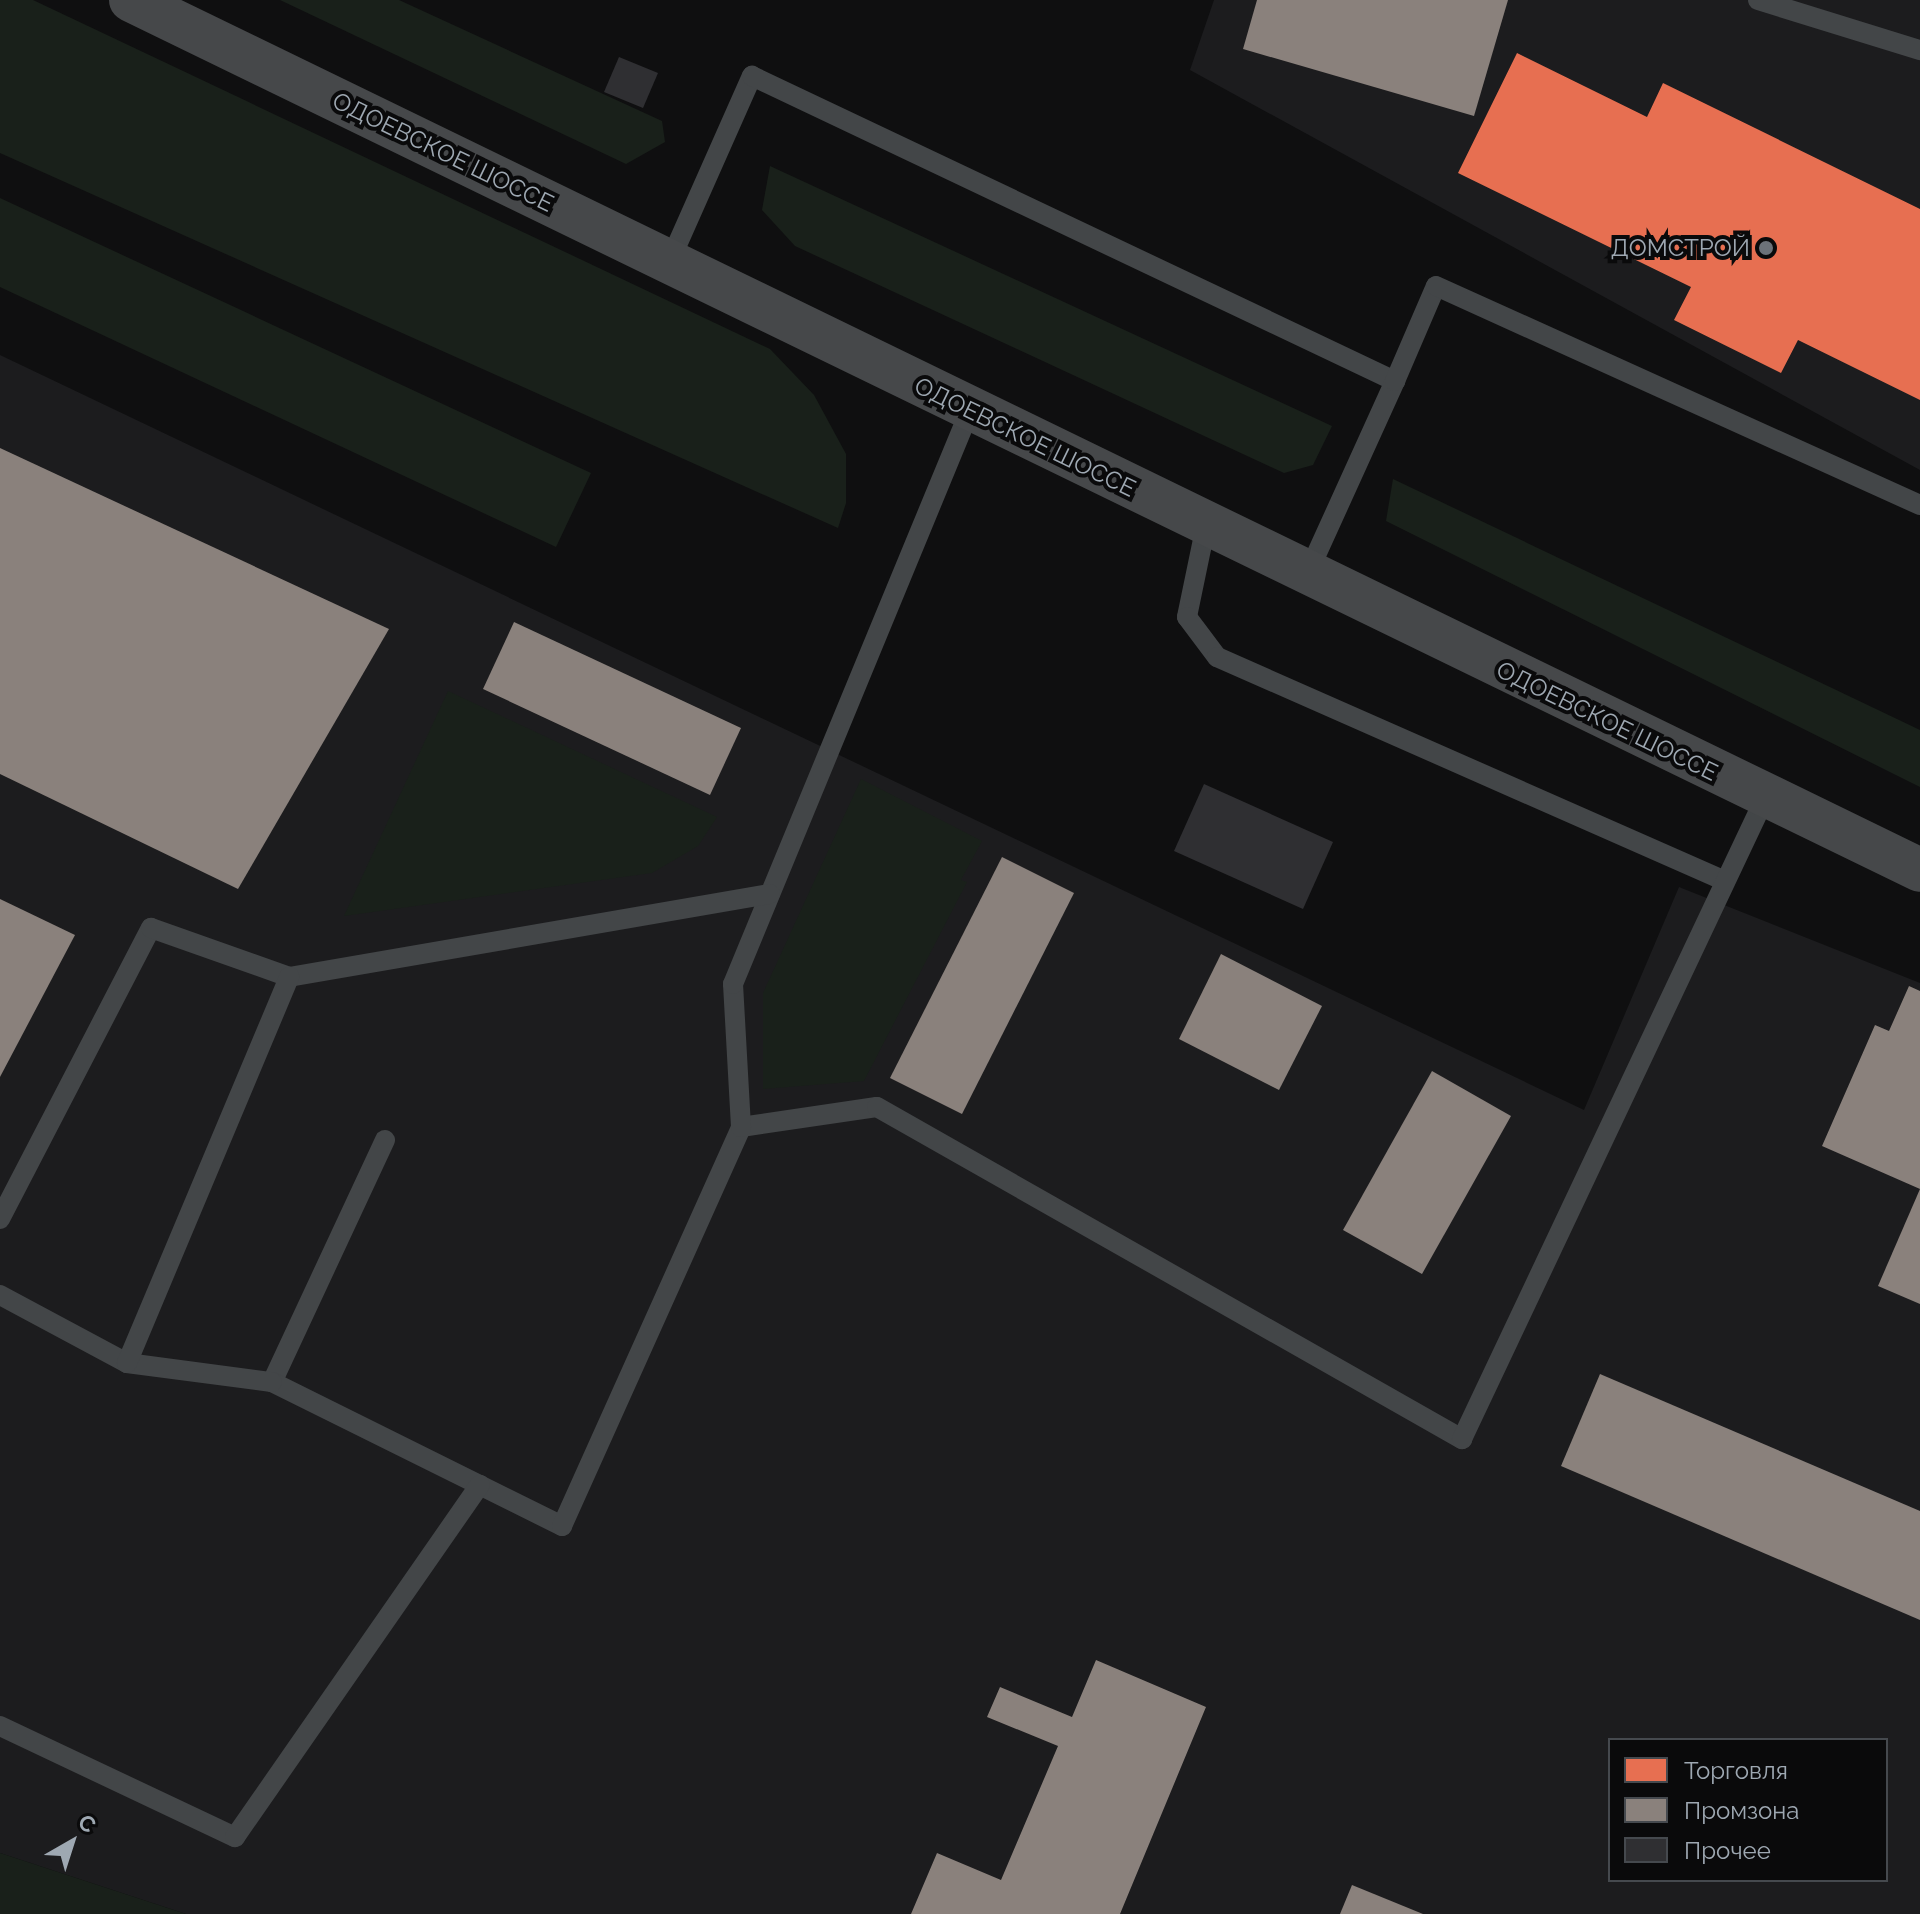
<!DOCTYPE html>
<html>
<head>
<meta charset="utf-8">
<style>
  body { margin:0 }
  #map { position:relative; width:1920px; height:1914px; overflow:hidden; background:#0f0f10; font-family:Raleway,sans-serif }
  div>[style] { position:absolute }
  [style*='--x'] { left:calc(var(--x)*1px); top:calc(var(--y)*1px); width:calc(var(--w)*1px); rotate:calc(var(--a)*1deg) }
  .built>* { inset:0; background:#1c1c1e }
  .green>* { inset:0; background:#19201a }
  .shops>* { inset:0; background:#e76f51 }
  .industry>* { inset:0; background:#8a817c }
  .building>* { inset:0; background:#2f2f32 }
  .lane>* { height:20px; margin:-10px; padding:0 10px; transform-origin:10px; border-radius:10px; background:#434648 }
  .primary>* { height:44px; margin:-22px; padding:0 22px; transform-origin:22px; border-radius:22px; background:#46484a }
  .dots>* { width:22px; height:22px; translate:-50% -50%; box-sizing:border-box; border:4px solid #0a0a0b; border-radius:50% }
  span { translate:-50% -50%; white-space:nowrap; text-align:center; line-height:1.15; -webkit-text-stroke:8px #0a0a0b; paint-order:stroke }
  .street-label { font-size:24px; color:#9ea8b2 }
  .poi-label { font-size:24px; color:#9ea8b2 }
  .right { translate:-100% -50%; text-align:right }
  .legend { position:absolute; left:1608px; top:1738px; width:280px; height:144px; box-sizing:border-box; background:#0a0a0b; border:2px solid #45494e; margin:0; padding:10px 14px; list-style:none; font-size:24px; color:#9ea8b2 }
  .legend li { display:flex; align-items:center; gap:16px; height:40px }
  .legend b { width:40px; border:2px solid #45494e }
  .north { position:absolute; left:32px; top:1802px; width:80px; height:80px; -webkit-text-stroke:6px #0a0a0b; paint-order:stroke; rotate:39deg; font-size:22px; font-weight:700; line-height:32px; text-align:center; color:#9ea8b2 }
  .north::after { content:''; display:block; margin:auto; width:28px; height:36px; background:#9ea8b2; clip-path:polygon(50% 0,100% 100%,50% 72%,0 100%) }
</style>
</head>
<body>
<div id="map">
  <div class="built">
    <i style="clip-path:polygon(1214px 0,1920px 0,1920px 470px,1190px 70px)"></i>
    <i style="clip-path:polygon(evenodd,0 355px,1584px 1110px,1679px 887px,1920px 983px,1920px 1914px,186px 1914px,0 1853px,0 355px,1610px 1740px,1886px 1740px,1886px 1880px,1610px 1880px,1610px 1740px)"></i>
  </div>
  <div class="green">
    <i style="clip-path:polygon(0 0,33px 0,770px 349px,814px 395px,846px 454px,846px 503px,838px 528px,0 153px)"></i>
    <i style="clip-path:polygon(280px 0,399px 0,662px 121px,665px 142px,626px 164px)"></i>
    <i style="clip-path:polygon(770px 166px,1332px 426px,1313px 465px,1284px 473px,795px 246px,762px 210px)"></i>
    <i style="clip-path:polygon(0 198px,591px 473px,556px 547px,0 287px)"></i>
    <i style="clip-path:polygon(1393px 479px,1920px 730px,1920px 787px,1386px 521px)"></i>
    <i style="clip-path:polygon(448px 691px,717px 817px,698px 846px,652px 873px,344px 916px)"></i>
    <i style="clip-path:polygon(861px 779px,982px 841px,961px 880px,967px 882px,864px 1081px,763px 1089px,763px 993px)"></i>
    <i style="clip-path:polygon(0 1853px,186px 1914px,0 1914px)"></i>
  </div>
  <div class="shops">
    <i style="clip-path:polygon(1517px 53px,1647px 117px,1663px 83px,1920px 209px,1920px 400px,1798px 340px,1781px 373px,1674px 320px,1691px 287px,1458px 173px)"></i>
  </div>
  <div class="industry">
    <i style="clip-path:polygon(1257px 0,1508px 0,1474px 116px,1243px 49px)"></i>
    <i style="clip-path:polygon(0 448px,389px 629px,238px 889px,0 774px)"></i>
    <i style="clip-path:polygon(514px 622px,741px 728px,710px 795px,483px 689px)"></i>
    <i style="clip-path:polygon(1002px 857px,1074px 893px,962px 1114px,890px 1078px)"></i>
    <i style="clip-path:polygon(0 899px,75px 935px,0 1077px)"></i>
    <i style="clip-path:polygon(1221px 954px,1322px 1006px,1279px 1090px,1179px 1039px)"></i>
    <i style="clip-path:polygon(1909px 986px,1920px 991px,1920px 1189px,1822px 1146px,1875px 1025px,1889px 1031px)"></i>
    <i style="clip-path:polygon(1432px 1071px,1511px 1116px,1422px 1274px,1343px 1230px)"></i>
    <i style="clip-path:polygon(1920px 1189px,1920px 1304px,1878px 1286px)"></i>
    <i style="clip-path:polygon(1600px 1374px,1920px 1511px,1920px 1620px,1561px 1466px)"></i>
    <i style="clip-path:polygon(1096px 1660px,1206px 1707px,1120px 1914px,911px 1914px,937px 1853px,1001px 1880px,1058px 1746px,987px 1717px,1000px 1687px,1072px 1717px)"></i>
    <i style="clip-path:polygon(1352px 1885px,1423px 1914px,1340px 1914px)"></i>
  </div>
  <div class="building">
    <i style="clip-path:polygon(619px 57px,658px 73px,643px 108px,604px 92px)"></i>
    <i style="clip-path:polygon(1204px 784px,1333px 842px,1303px 909px,1174px 851px)"></i>
  </div>
  <div class="lane">
    <i style="--x:1758;--y:0;--w:170;--a:17.2"></i>
    <i style="--x:669;--y:263;--w:205;--a:-66.1"></i>
    <i style="--x:752;--y:76;--w:712;--a:25.38"></i>
    <i style="--x:1395;--y:381;--w:213;--a:114.4"></i>
    <i style="--x:1395;--y:381;--w:103;--a:-66.7"></i>
    <i style="--x:1436;--y:286;--w:531;--a:24.35"></i>
    <i style="--x:1206;--y:525;--w:94;--a:101.7"></i>
    <i style="--x:1187;--y:617;--w:50;--a:53.1"></i>
    <i style="--x:1217;--y:657;--w:555;--a:23.79"></i>
    <i style="--x:741;--y:1127;--w:137;--a:-8.4"></i>
    <i style="--x:877;--y:1107;--w:673;--a:29.58"></i>
    <i style="--x:1462;--y:1439;--w:709;--a:-64.7"></i>
    <i style="--x:385;--y:1140;--w:267;--a:115"></i>
    <i style="--x:272;--y:1382;--w:324;--a:26.4"></i>
    <i style="--x:562;--y:1526;--w:437;--a:-65.8"></i>
    <i style="--x:741;--y:1127;--w:143;--a:-93.2"></i>
    <i style="--x:733;--y:984;--w:621;--a:-67.56"></i>
    <i style="--x:0;--y:1219;--w:328;--a:-62.6"></i>
    <i style="--x:151;--y:928;--w:146;--a:19.5"></i>
    <i style="--x:289;--y:977;--w:488;--a:-9.8"></i>
    <i style="--x:0;--y:1295;--w:144;--a:28.2"></i>
    <i style="--x:127;--y:1363;--w:146;--a:7.5"></i>
    <i style="--x:127;--y:1363;--w:419;--a:-67.2"></i>
    <i style="--x:0;--y:1726;--w:260;--a:25.3"></i>
    <i style="--x:235;--y:1837;--w:429;--a:-55.2"></i>
  </div>
  <div class="primary">
    <i style="--x:131;--y:0;--w:1989;--a:25.93"></i>
  </div>
  <div class="dots">
    <i style="left:1766px;top:248px;background:#6c7279"></i>
  </div>
  <div class="street-label">
    <span style="left:443px;top:152px;rotate:26deg">ОДОЕВСКОЕ ШОССЕ</span>
    <span style="left:1025px;top:437px;rotate:26deg">ОДОЕВСКОЕ ШОССЕ</span>
    <span style="left:1607px;top:721px;rotate:26deg">ОДОЕВСКОЕ ШОССЕ</span>
  </div>
  <div class="poi-label">
    <span class="right" style="left:1750px;top:248px">ДОМСТРОЙ</span>
  </div>
  <ul class="legend">
  <li><b style="height:22px;background:#e76f51"></b>Торговля</li>
  <li><b style="height:22px;background:#8a817c"></b>Промзона</li>
  <li><b style="height:22px;background:#2f2f32"></b>Прочее</li>
  </ul>
  <div class="north">С</div>
</div>
</body>
</html>
